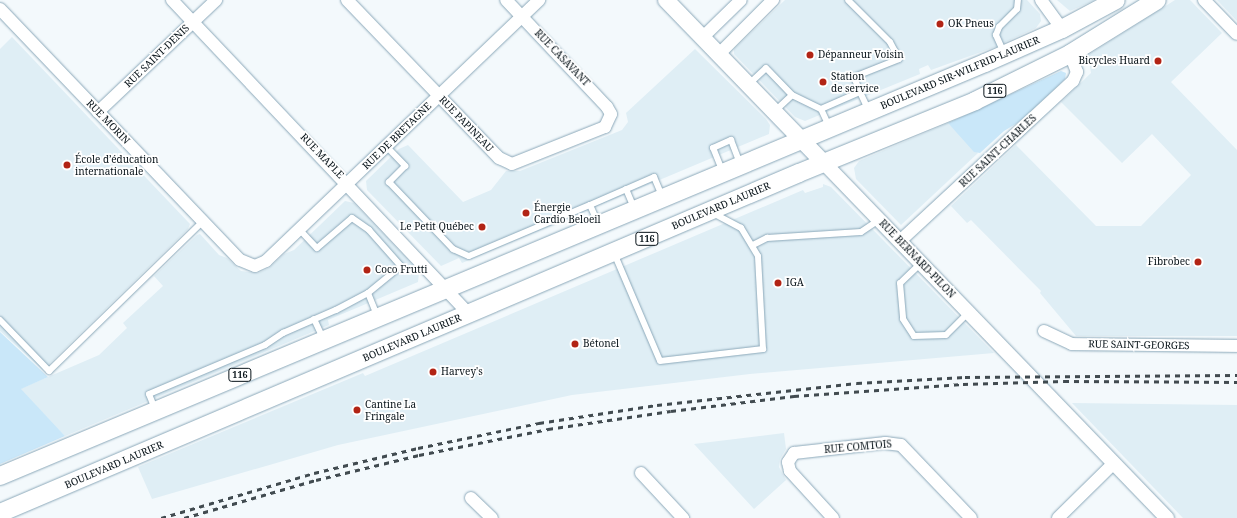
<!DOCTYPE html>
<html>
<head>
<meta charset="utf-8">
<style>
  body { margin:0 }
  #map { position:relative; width:1237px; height:518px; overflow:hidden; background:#f3f9fc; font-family:"Noto Serif",serif }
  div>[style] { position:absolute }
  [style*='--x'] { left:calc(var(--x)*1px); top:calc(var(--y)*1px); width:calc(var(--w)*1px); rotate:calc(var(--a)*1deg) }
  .built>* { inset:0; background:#dfeef5 }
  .green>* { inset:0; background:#c9e7f9 }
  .roads { filter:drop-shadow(0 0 1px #8ba8b9) drop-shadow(0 0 1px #8ba8b9) }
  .service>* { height:6px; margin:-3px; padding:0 3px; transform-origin:3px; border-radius:3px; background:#fff }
  .minor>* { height:12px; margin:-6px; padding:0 6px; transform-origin:6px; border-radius:6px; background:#fff }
  .tertiary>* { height:14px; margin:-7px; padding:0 7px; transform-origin:7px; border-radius:7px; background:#fff }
  .secondary>* { height:16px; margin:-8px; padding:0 8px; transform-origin:8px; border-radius:8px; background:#fff }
  .primary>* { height:18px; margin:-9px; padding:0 9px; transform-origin:9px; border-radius:9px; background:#fff }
  .rail>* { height:3px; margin-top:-1.5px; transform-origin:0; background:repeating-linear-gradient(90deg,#414b50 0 5px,transparent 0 10px) }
  .dots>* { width:11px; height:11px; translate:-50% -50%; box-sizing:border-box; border:2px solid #fff; border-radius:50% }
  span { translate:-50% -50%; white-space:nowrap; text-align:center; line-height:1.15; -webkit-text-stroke:3.5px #fff; paint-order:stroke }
  .shield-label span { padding:1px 3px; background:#fff; border:1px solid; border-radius:3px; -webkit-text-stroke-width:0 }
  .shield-label { font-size:9px; color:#071218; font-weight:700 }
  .poi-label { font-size:10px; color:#071218 }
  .left { translate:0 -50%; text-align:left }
  .right { translate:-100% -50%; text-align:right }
  .street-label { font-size:10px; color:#071218 }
</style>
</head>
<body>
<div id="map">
  <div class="built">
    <i style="clip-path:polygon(785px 0,1027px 0,1040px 14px,1041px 21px,1036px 28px,995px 47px,931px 70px,928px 65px,919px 69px,920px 74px,805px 121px,795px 117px,734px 54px,734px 49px)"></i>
    <i style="clip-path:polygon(1057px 0,1095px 0,1070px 11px)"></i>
    <i style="clip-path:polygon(1175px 0,1190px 0,1222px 33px,1171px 82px,1237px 150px,1237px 336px,1076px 336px,1040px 293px,1041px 291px,971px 220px,967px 223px,951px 206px,1016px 145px,1096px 226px,1141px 226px,1191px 175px,1152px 134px,1122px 163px,1061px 102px,1091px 73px,1088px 55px)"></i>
    <i style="clip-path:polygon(1217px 0,1237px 0,1237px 21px)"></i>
    <i style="clip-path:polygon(12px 37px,190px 224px,188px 229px,43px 370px,0 331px,0 49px)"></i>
    <i style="clip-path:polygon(695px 49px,766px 119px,770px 125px,769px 134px,462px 263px,459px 258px,441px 266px,367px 190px,366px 181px,399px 149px,408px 145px,463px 202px,491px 190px,506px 171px,520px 171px,622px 130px,628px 122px,626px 113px)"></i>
    <i style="clip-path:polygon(948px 123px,978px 153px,901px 225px,856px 179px,854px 168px,859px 161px)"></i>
    <i style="clip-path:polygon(823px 184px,831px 187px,994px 353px,750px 374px,572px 395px,338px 445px,152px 499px,138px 467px,363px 373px,365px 376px,391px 365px,803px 190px,805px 193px,823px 187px)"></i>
    <i style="clip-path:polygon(345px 201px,354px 203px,415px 267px,419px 273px,418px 282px,328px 320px,329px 325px,65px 436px,20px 389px,99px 355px,127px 328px,123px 323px,163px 286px,154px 276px,197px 235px,200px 234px,219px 255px,227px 258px,241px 271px,258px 273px,269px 268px,284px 254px,294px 250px)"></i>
    <i style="clip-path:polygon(1072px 403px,1237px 405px,1237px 518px,1183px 518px)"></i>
    <i style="clip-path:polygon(784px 433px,786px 449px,780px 459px,779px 467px,786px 480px,754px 509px,694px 444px)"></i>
  </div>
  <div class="green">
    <i style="clip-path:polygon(1061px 71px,1066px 73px,1065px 79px,1022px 120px,1004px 131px,980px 153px,974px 152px,948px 123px)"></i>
    <i style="clip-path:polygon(0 332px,48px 377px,21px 389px,65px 436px,0 464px)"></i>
  </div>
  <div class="roads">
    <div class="service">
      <i style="--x:1004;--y:53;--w:20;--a:-114"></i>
      <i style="--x:996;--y:35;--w:9;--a:-69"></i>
      <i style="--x:999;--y:27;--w:25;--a:-45"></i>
      <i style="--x:1017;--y:9;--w:9;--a:-84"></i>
      <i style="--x:749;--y:84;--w:23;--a:-43"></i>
      <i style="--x:766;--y:68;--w:37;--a:46"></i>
      <i style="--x:860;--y:92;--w:21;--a:65"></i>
      <i style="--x:821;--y:109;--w:19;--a:65"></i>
      <i style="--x:775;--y:111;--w:23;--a:-43"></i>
      <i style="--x:792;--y:95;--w:32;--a:26"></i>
      <i style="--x:821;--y:109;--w:43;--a:-23.6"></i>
      <i style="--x:860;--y:92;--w:16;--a:-112"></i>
      <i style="--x:854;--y:77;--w:48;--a:-21.8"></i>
      <i style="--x:899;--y:59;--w:19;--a:-118"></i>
      <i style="--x:890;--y:42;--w:59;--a:-135"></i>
      <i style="--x:386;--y:146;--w:28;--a:46"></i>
      <i style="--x:405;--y:166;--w:23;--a:135"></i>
      <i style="--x:389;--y:182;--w:93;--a:46.3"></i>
      <i style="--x:453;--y:249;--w:17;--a:24"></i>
      <i style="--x:469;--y:256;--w:131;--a:-22.9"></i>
      <i style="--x:590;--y:205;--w:20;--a:66"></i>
      <i style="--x:722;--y:170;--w:24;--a:-112"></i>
      <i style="--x:713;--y:148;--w:20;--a:-24"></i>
      <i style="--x:731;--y:140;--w:25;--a:69"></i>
      <i style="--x:626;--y:189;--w:21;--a:67"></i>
      <i style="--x:590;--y:205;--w:70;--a:-23.6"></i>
      <i style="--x:654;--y:177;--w:21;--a:67"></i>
      <i style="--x:299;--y:229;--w:26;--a:47"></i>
      <i style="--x:317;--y:248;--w:46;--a:-40.6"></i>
      <i style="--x:352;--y:218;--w:21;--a:35"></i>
      <i style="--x:369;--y:230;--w:48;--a:48.4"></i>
      <i style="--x:401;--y:266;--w:43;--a:140.7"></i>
      <i style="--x:368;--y:293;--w:24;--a:68"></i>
      <i style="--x:753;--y:245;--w:16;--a:-27"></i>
      <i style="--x:767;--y:238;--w:94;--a:-3.7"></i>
      <i style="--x:861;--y:232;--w:22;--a:-34"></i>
      <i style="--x:614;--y:253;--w:117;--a:66.9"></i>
      <i style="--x:660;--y:361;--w:104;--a:-6.6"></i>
      <i style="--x:763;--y:349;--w:93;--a:-93.1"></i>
      <i style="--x:758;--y:256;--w:33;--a:-121"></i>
      <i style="--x:741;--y:228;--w:30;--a:-152"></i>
      <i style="--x:921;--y:263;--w:29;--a:136"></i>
      <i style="--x:900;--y:283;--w:36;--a:85"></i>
      <i style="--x:903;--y:319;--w:20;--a:57"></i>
      <i style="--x:914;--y:336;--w:32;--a:-2"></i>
      <i style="--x:946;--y:335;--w:33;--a:-45"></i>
      <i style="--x:314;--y:319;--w:21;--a:65"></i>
      <i style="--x:0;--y:320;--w:71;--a:46.1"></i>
      <i style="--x:49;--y:371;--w:215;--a:-44.2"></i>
      <i style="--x:155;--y:409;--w:16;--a:-112"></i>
      <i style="--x:149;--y:394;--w:126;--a:-22.9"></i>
      <i style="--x:265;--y:345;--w:22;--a:-34"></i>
      <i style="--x:283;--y:333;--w:58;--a:-23.5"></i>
      <i style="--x:336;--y:310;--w:36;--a:-28"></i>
    </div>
    <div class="minor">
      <i style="--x:172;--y:0;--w:432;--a:46.6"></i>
      <i style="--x:347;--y:0;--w:219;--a:46.1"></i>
      <i style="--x:499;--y:158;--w:14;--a:25"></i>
      <i style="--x:512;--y:164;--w:100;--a:-21.7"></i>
      <i style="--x:605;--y:127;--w:14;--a:-65"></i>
      <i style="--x:611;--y:114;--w:8;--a:-120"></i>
      <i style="--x:607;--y:107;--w:147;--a:-133.3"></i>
      <i style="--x:1041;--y:0;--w:36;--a:54"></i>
      <i style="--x:1204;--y:0;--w:47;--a:45.9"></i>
      <i style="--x:0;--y:9;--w:347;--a:46.3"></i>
      <i style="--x:240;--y:260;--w:16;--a:22"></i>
      <i style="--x:255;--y:266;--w:12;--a:-24"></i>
      <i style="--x:266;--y:261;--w:378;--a:-43.7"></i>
      <i style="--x:702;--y:38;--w:54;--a:-44.3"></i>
      <i style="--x:718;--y:55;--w:78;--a:-45"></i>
      <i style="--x:98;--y:112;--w:163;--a:-43.5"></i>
      <i style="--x:900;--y:241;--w:236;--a:-42.8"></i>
      <i style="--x:1073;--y:81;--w:10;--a:-66"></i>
      <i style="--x:1077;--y:72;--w:19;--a:-111"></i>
      <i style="--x:1044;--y:331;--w:31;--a:25"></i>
      <i style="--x:1072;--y:344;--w:165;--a:0.7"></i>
      <i style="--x:641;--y:473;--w:62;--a:47"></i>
      <i style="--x:471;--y:498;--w:29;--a:44"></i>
      <i style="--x:833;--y:518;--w:64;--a:-132.5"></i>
      <i style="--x:790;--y:471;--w:9;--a:-103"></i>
      <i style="--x:788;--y:462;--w:11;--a:-56"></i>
      <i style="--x:794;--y:453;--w:92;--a:-6.3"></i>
      <i style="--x:885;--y:443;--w:16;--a:7"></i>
      <i style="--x:901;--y:445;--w:101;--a:46.2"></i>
      <i style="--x:1058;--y:518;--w:78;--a:-44.5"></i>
    </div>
    <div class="tertiary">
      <i style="--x:824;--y:163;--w:494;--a:46"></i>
    </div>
    <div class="secondary">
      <i style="--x:666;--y:0;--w:227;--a:45.9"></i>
    </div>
    <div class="primary">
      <i style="--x:0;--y:476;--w:1068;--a:-22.75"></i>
      <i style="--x:985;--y:63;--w:84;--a:-23.8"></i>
      <i style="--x:1062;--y:29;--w:61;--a:-28.2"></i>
      <i style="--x:0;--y:513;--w:868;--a:-23.05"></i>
      <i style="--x:799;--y:173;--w:190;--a:-22.2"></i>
      <i style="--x:975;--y:101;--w:106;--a:-26.3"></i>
      <i style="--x:1070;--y:54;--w:102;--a:-31.8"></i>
    </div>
  </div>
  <div class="rail">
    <i style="--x:161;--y:518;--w:159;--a:-16.4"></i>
    <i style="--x:314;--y:473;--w:107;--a:-13.5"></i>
    <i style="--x:418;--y:448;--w:124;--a:-11.7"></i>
    <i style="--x:539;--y:423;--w:119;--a:-8.7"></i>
    <i style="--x:657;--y:405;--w:201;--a:-6.3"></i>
    <i style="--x:857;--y:383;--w:108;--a:-3.2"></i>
    <i style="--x:965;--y:377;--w:272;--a:-0.4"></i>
    <i style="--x:184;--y:518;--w:137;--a:-16.1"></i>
    <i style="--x:316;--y:480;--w:106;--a:-13.6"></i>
    <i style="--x:419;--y:455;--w:132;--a:-11.4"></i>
    <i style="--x:548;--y:429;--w:124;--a:-8.3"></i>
    <i style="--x:671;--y:411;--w:124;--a:-7"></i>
    <i style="--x:794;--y:396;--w:169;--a:-4.1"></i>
    <i style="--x:963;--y:384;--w:101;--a:-1.7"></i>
    <i style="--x:1064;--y:381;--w:173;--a:0.3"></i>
  </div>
  <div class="dots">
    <i style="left:940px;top:24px;background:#b22415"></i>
    <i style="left:810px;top:55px;background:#b22415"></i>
    <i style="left:1158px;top:61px;background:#b22415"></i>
    <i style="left:823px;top:82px;background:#b22415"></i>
    <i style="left:67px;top:165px;background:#b22415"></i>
    <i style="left:526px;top:213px;background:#b22415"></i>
    <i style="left:482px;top:227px;background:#b22415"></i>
    <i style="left:1198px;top:262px;background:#b22415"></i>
    <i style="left:367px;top:270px;background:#b22415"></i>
    <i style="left:778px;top:283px;background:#b22415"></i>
    <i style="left:575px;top:344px;background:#b22415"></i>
    <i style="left:433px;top:372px;background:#b22415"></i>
    <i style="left:357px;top:410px;background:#b22415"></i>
  </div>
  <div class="shield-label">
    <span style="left:995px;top:91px">116</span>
    <span style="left:647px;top:239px">116</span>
    <span style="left:240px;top:375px">116</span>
  </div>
  <div class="poi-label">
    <span class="left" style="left:948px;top:24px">OK Pneus</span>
    <span class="left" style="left:818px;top:55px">Dépanneur Voisin</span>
    <span class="right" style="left:1150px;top:61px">Bicycles Huard</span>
    <span class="left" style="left:831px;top:82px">Station<br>de service</span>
    <span class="left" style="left:75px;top:165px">École d’éducation<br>internationale</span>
    <span class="left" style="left:534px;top:213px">Énergie<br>Cardio Beloeil</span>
    <span class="right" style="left:474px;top:227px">Le Petit Québec</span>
    <span class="right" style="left:1190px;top:262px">Fibrobec</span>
    <span class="left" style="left:375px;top:270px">Coco Frutti</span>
    <span class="left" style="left:786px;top:283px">IGA</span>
    <span class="left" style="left:583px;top:344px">Bétonel</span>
    <span class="left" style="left:441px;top:372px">Harvey's</span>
    <span class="left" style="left:365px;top:410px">Cantine La<br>Fringale</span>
  </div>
  <div class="street-label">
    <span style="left:157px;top:56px;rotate:-44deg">RUE SAINT-DENIS</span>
    <span style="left:562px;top:58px;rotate:46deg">RUE CASAVANT</span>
    <span style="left:960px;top:73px;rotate:-23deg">BOULEVARD SIR-WILFRID-LAURIER</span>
    <span style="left:108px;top:122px;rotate:46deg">RUE MORIN</span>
    <span style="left:466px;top:124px;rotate:46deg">RUE PAPINEAU</span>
    <span style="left:397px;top:136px;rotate:-44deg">RUE DE BRETAGNE</span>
    <span style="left:998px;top:151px;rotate:-43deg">RUE SAINT-CHARLES</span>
    <span style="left:322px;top:156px;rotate:46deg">RUE MAPLE</span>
    <span style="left:721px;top:206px;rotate:-23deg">BOULEVARD LAURIER</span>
    <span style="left:917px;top:259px;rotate:46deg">RUE BERNARD-PILON</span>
    <span style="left:412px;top:338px;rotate:-23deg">BOULEVARD LAURIER</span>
    <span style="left:1139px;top:345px;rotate:1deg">RUE SAINT-GEORGES</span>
    <span style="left:858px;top:447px;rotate:-5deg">RUE COMTOIS</span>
    <span style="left:114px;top:465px;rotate:-23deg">BOULEVARD LAURIER</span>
  </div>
</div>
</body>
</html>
